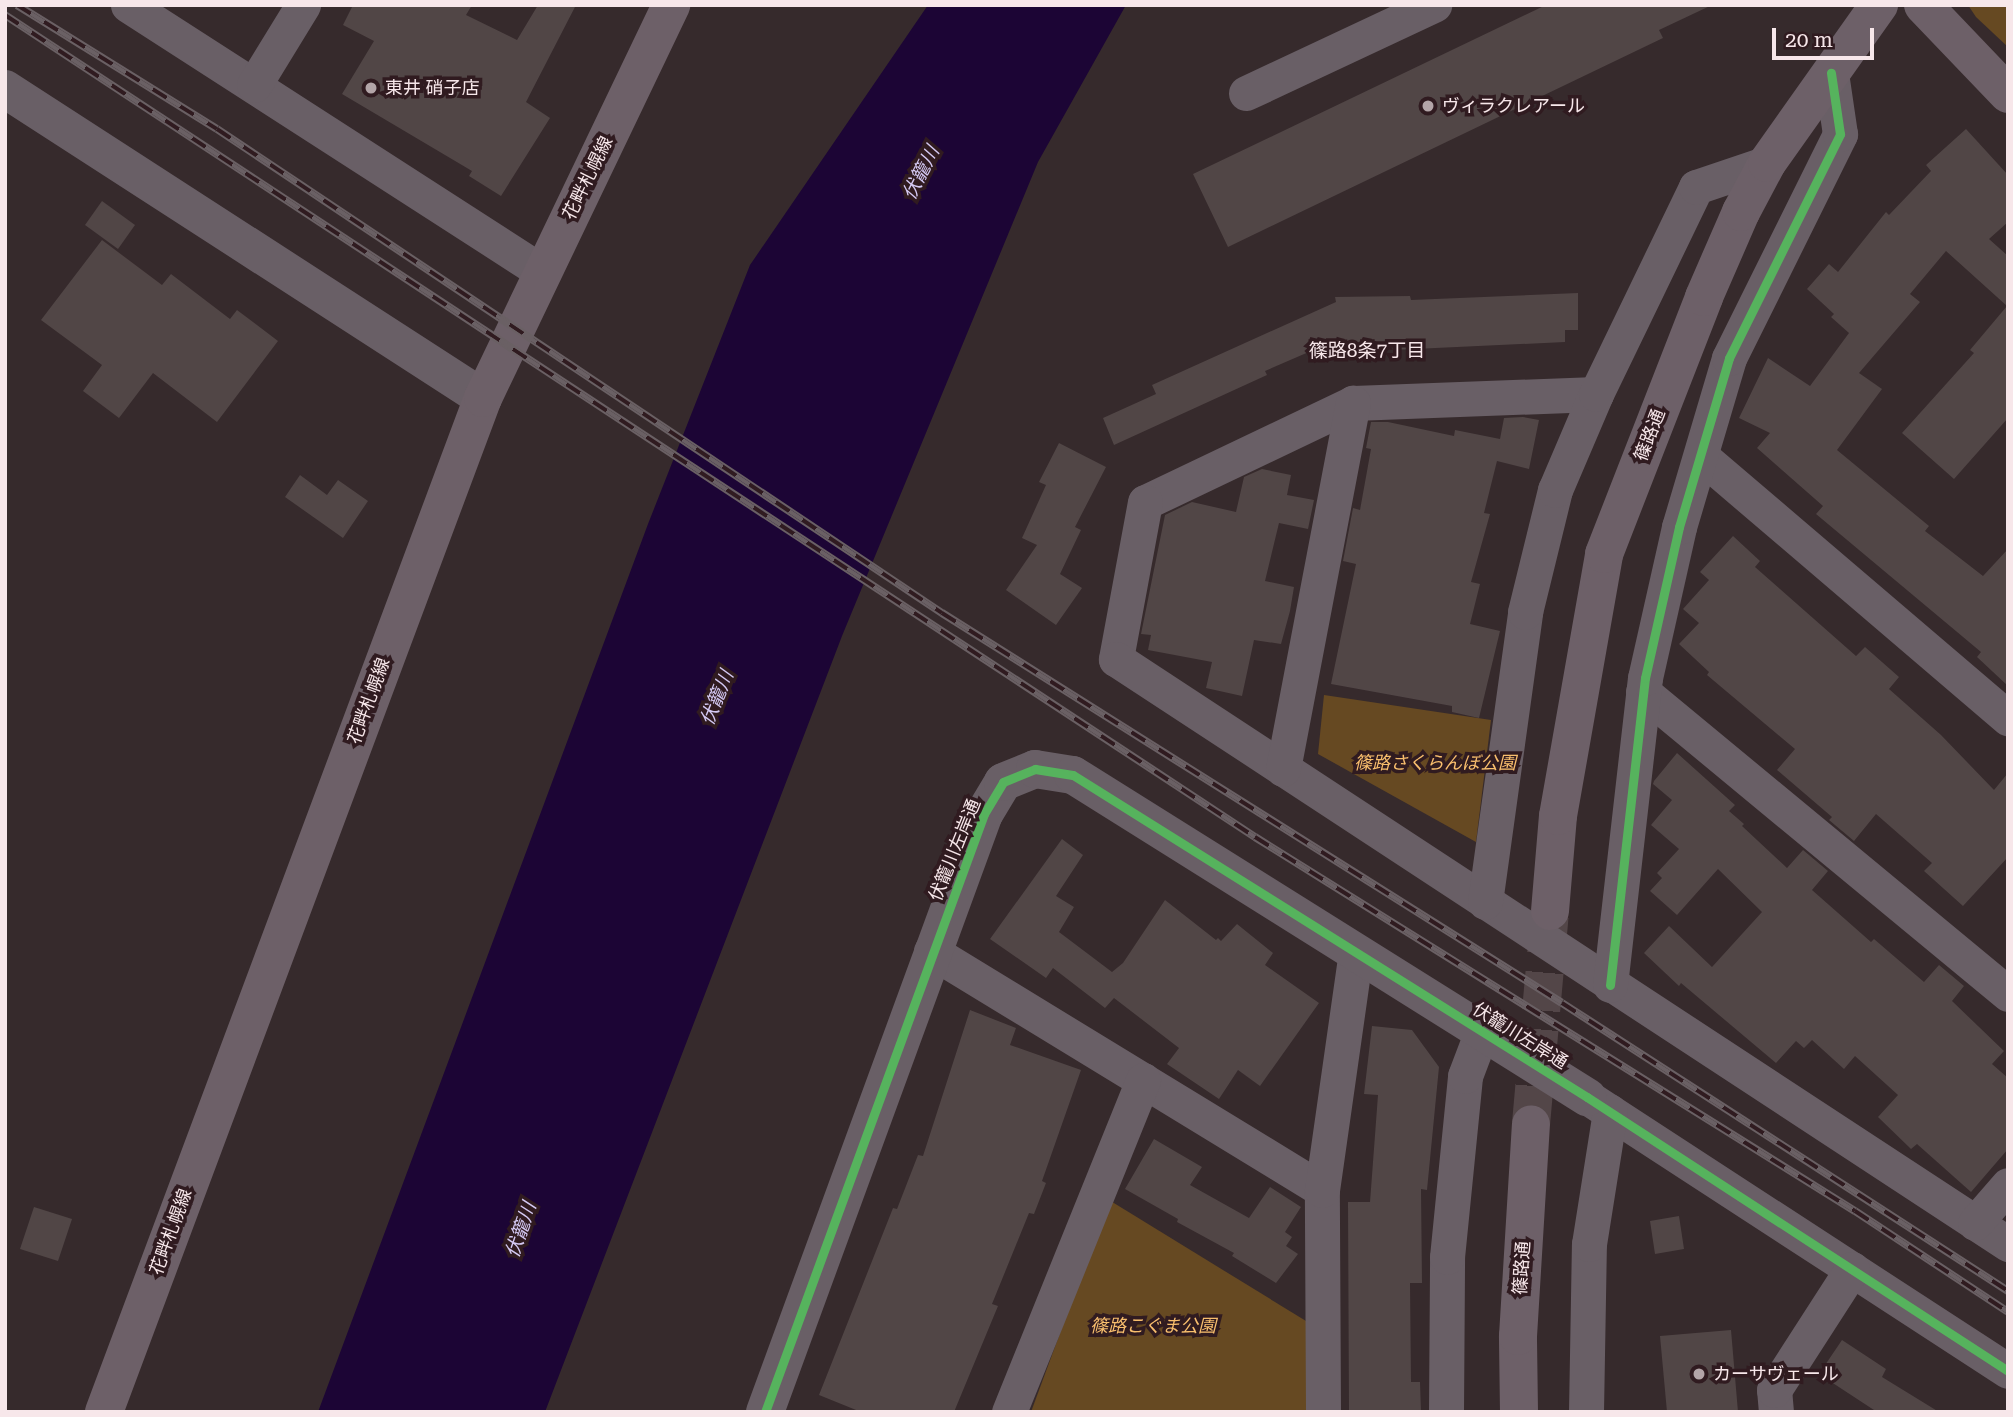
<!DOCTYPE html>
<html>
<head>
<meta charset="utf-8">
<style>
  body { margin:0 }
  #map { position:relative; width:2013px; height:1417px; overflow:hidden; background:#362a2c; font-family:"Roboto Serif","Noto Sans JP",serif }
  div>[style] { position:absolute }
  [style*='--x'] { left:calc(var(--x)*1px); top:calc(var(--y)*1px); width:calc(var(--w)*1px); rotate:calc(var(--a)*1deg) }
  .green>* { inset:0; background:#664922 }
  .water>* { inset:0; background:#1c0535 }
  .building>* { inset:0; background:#514646 }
  .secondary-tunnel>* { height:38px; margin-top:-19px; transform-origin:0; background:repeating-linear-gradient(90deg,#534648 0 38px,transparent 0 57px) }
  .minor>* { height:35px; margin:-17.5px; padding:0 17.5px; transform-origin:17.5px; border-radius:17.5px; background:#695f66 }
  .tertiary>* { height:38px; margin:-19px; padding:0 19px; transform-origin:19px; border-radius:19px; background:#695f66 }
  .secondary>* { height:38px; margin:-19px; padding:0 19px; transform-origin:19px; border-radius:19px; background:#6d6068 }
  .rail>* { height:8px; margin-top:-4px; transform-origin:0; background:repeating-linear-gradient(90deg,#301b20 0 16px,#6a6064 0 32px); box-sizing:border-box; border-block:2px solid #6a6064 }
  .cycleway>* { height:9px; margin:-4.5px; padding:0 4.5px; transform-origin:4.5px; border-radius:4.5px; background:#56b35d }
  .dots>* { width:19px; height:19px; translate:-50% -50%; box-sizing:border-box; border:4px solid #301b20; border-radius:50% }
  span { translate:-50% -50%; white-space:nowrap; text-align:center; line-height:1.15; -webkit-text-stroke:7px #301b20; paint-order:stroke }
  .poi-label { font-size:18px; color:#f7e7ea }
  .left { translate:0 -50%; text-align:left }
  .street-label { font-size:18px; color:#f7e7ea }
  .park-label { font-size:18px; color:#f8be6d; font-style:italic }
  .water-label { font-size:19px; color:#d4c9f3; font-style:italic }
  .neighbourhood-label { font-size:19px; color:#f7e7ea }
  .frame { position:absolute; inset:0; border:7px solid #f7e7ea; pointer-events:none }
  .scale { position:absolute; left:1772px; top:28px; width:102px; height:32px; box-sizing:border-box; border:4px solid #f7e7ea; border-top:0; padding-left:9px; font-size:21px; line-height:24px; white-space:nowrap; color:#f7e7ea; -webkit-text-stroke:5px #301b20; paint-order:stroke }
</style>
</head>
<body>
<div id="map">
  <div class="green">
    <i style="clip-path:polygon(1968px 5px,2008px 5px,2008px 47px,1976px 17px)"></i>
    <i style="clip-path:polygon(1324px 695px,1491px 720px,1476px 842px,1318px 754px)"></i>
    <i style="clip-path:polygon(1109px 1200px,1306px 1321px,1307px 1412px,1031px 1412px)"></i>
  </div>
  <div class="water">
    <i style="clip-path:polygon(928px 5px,1126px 5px,1038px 162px,842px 636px,545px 1412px,318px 1412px,648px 524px,750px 265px)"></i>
  </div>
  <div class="building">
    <i style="clip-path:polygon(353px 5px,472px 5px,466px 15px,517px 40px,538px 5px,576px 5px,526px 102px,550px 118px,501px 196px,469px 176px,472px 171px,342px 94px,374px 41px,343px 25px)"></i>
    <i style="clip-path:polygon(1546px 5px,1712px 5px,1659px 30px,1663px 38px,1228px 247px,1193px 174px)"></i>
    <i style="clip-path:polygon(1966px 129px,2008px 175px,2008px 222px,1989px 239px,2008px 256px,2008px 418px,1954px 479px,1902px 433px,1974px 353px,1970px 350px,2007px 306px,1946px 251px,1910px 294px,1920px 302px,1859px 373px,1882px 389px,1837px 450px,1929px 526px,1925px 531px,1983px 576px,2008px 549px,2008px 686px,1977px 657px,1981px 652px,1816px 514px,1823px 506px,1757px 448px,1770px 433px,1739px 418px,1768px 358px,1810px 386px,1849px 333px,1831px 317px,1834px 314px,1807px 289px,1829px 264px,1838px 272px,1886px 212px,1889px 215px,1931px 171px,1926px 165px)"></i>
    <i style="clip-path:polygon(102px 201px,135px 225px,118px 249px,85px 225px)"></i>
    <i style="clip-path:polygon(102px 240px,162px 285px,171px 274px,230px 319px,237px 310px,278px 341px,217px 422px,153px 373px,119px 418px,83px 391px,102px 365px,41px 320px)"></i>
    <i style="clip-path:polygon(1578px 293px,1578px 330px,1565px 330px,1565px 342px,1393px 350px,1393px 347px,1318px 348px,1265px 371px,1267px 375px,1114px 445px,1103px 418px,1156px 394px,1152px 385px,1336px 302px,1335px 297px,1410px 296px,1411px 300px)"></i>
    <i style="clip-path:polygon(1523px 417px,1539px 420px,1529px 469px,1497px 461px,1484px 513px,1490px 514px,1471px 582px,1480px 584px,1470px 624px,1500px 631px,1479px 718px,1452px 712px,1452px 706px,1331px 684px,1356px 564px,1343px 561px,1353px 508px,1360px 510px,1371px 449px,1366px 448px,1371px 422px,1388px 422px,1454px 436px,1455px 430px,1500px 439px,1504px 418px)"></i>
    <i style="clip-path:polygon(1059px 443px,1106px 467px,1075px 527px,1081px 530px,1060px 574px,1082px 588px,1056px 625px,1006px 590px,1037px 545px,1022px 538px,1046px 485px,1039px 482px)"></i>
    <i style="clip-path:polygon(1262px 469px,1291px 475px,1287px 495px,1314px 500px,1308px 529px,1279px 523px,1265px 581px,1294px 587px,1290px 611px,1281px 644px,1254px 640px,1242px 696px,1206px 688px,1212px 662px,1148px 650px,1151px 635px,1141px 634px,1165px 515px,1192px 502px,1236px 512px,1244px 477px)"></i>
    <i style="clip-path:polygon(300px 475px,327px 495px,338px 480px,368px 501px,343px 538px,285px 497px)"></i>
    <i style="clip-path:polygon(1733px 536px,1760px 561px,1755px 567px,1856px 656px,1865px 647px,1899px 677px,1889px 689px,1941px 735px,1994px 790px,2008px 773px,2008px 857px,1963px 906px,1924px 871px,1932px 863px,1876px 814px,1854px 841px,1829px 820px,1832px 817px,1777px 770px,1795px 749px,1707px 675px,1709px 672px,1679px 644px,1699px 623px,1683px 609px,1709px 580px,1700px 572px)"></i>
    <i style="clip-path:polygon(1677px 753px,1735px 805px,1729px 811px,1744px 824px,1742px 826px,1787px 868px,1803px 850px,1828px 871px,1812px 890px,1871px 942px,1874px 939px,1924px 982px,1939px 965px,1964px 986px,1952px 1001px,2004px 1051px,1992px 1064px,2008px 1078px,2008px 1149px,1971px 1192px,1917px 1144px,1911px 1149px,1878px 1117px,1898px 1095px,1855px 1056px,1844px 1069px,1812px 1040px,1804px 1048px,1796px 1041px,1776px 1063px,1681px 983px,1679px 986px,1644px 953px,1669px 926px,1712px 967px,1762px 912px,1718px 869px,1677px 915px,1650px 891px,1662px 878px,1657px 873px,1679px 849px,1651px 825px,1672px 800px,1653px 784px,1654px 781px)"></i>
    <i style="clip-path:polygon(1062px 839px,1083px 855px,1056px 896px,1074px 907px,1059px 932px,1112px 972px,1123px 963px,1165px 900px,1216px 940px,1218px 938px,1221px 941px,1237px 924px,1273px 953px,1265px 965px,1319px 1003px,1260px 1086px,1238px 1070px,1219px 1099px,1167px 1064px,1179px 1048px,1114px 998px,1105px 1008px,1053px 968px,1046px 978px,990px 939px)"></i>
    <i style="clip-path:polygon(970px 1010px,1016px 1028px,1010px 1045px,1081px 1070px,1042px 1181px,1046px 1183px,1034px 1214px,1029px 1213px,992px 1304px,998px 1306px,954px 1412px,861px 1412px,819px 1395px,893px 1208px,897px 1209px,918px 1155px,923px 1156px)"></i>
    <i style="clip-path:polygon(1372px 1026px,1412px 1030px,1439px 1067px,1427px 1190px,1421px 1189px,1422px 1283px,1410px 1283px,1411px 1382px,1420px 1382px,1421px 1412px,1349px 1412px,1348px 1202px,1370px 1202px,1378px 1095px,1364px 1094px)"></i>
    <i style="clip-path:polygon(1154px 1139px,1202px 1167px,1190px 1185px,1249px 1218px,1270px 1187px,1301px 1207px,1285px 1232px,1292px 1237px,1286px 1246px,1298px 1254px,1276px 1283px,1232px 1256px,1234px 1253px,1177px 1222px,1178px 1219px,1125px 1189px)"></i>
    <i style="clip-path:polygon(34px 1207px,72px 1219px,58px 1261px,20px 1249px)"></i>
    <i style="clip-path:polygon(1679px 1216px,1684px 1249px,1655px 1254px,1650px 1221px)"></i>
    <i style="clip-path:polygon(1731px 1330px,1738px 1412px,1667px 1412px,1660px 1336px)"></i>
    <i style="clip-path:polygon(1842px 1340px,1886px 1369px,1882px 1377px,1939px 1412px,1877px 1412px,1819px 1374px)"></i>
  </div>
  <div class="secondary-tunnel">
    <i style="--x:1531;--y:1124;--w:214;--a:-84.9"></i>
  </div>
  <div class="minor">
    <i style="--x:128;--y:5;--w:493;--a:32.8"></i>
    <i style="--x:254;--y:85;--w:94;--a:-58.5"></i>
    <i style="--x:1246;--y:93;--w:208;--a:-25.1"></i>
    <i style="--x:1596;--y:394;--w:243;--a:177.9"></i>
    <i style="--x:1353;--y:403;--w:230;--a:154.5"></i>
    <i style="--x:1145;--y:502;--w:160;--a:100.5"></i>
    <i style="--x:1116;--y:659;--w:1067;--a:33.26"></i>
    <i style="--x:1701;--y:456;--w:404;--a:40.5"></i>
    <i style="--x:1643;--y:692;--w:474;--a:39.6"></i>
    <i style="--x:1283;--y:769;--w:373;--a:-79.2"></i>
    <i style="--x:1485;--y:902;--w:293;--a:-82.1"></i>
    <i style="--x:1525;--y:612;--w:126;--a:-76.2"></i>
    <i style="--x:1555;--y:490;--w:104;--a:-66.9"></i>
    <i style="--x:1596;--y:394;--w:230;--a:-64.2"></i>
    <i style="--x:1696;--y:187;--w:75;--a:-18.7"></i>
    <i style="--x:931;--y:951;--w:458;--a:31.4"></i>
    <i style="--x:1610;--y:985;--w:309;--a:-83.5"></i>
    <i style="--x:1645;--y:678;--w:155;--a:-77.3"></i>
    <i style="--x:1679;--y:527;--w:176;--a:-73.5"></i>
    <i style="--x:1729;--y:358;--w:250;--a:-63.6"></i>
    <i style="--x:1840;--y:134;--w:62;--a:-98.4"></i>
    <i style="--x:1587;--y:1097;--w:502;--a:33.06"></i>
    <i style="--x:1975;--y:1223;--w:50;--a:-49"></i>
    <i style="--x:1009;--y:1412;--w:358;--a:-68"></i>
    <i style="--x:1323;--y:1412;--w:222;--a:-90.3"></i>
    <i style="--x:1322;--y:1190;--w:241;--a:-81.9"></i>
    <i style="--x:1446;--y:1412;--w:155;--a:-89.6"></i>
    <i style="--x:1447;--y:1257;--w:182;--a:-84.3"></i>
    <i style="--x:1465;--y:1076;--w:48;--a:-69.3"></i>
    <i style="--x:1586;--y:1412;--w:168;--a:-89"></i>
    <i style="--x:1589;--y:1244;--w:134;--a:-81"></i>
    <i style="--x:1776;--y:1412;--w:22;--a:-95"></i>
    <i style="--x:1774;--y:1390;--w:144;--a:-57.2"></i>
  </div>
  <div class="tertiary">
    <i style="--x:5;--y:89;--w:569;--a:32.88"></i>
    <i style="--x:765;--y:1412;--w:637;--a:-69.89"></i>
    <i style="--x:984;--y:814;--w:37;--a:-59"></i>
    <i style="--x:1003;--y:782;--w:35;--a:-22"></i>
    <i style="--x:1035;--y:769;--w:38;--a:9"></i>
    <i style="--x:1073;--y:775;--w:607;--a:32.07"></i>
  </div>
  <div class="secondary">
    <i style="--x:1923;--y:5;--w:123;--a:46.3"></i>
    <i style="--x:1550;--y:911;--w:95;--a:-85.2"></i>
    <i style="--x:1558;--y:816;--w:266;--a:-80"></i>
    <i style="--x:1604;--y:554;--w:276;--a:-68.7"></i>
    <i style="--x:1704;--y:297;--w:93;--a:-66.5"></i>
    <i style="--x:1741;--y:212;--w:55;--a:-62"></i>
    <i style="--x:1767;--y:163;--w:194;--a:-54.7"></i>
    <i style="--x:104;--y:1412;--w:1083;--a:-69.51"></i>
    <i style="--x:483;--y:398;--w:436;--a:-64.4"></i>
    <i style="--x:1519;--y:1412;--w:76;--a:-90.8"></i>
    <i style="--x:1518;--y:1336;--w:212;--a:-86.5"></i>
  </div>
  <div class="rail">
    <i style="--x:17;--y:5;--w:235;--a:31.8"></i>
    <i style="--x:217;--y:129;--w:872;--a:33.73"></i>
    <i style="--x:942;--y:613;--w:732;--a:32.17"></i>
    <i style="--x:1562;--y:1003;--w:531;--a:32.85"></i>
    <i style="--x:5;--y:15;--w:1496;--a:33.33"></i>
    <i style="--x:1255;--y:837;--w:707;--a:31.94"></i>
    <i style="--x:1855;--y:1211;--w:183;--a:33.4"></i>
  </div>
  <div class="cycleway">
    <i style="--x:1610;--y:985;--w:309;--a:-83.5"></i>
    <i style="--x:1645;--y:678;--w:155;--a:-77.3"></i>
    <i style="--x:1679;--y:527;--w:176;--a:-73.5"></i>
    <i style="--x:1729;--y:358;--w:250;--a:-63.6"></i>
    <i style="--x:1840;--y:134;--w:62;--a:-98.4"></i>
    <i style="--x:765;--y:1412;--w:637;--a:-69.89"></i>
    <i style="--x:984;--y:814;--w:37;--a:-59"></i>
    <i style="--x:1003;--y:782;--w:35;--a:-22"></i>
    <i style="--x:1035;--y:769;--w:38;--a:9"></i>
    <i style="--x:1073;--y:775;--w:607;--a:32.07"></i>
    <i style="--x:1587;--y:1097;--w:502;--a:33.06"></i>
  </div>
  <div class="dots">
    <i style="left:371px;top:88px;background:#b3a5a8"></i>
    <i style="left:1428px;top:106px;background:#b3a5a8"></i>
    <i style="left:1699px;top:1374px;background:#b3a5a8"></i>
  </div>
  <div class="poi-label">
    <span class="left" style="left:385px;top:88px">東井 硝子店</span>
    <span class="left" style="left:1442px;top:106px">ヴィラクレアール</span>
    <span class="left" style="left:1713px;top:1374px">カーサヴェール</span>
  </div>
  <div class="street-label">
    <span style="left:588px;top:178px;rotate:-64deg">花畔札幌線</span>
    <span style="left:1650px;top:435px;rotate:-69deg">篠路通</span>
    <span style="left:369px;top:701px;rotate:-70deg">花畔札幌線</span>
    <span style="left:955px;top:850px;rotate:-68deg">伏籠川左岸通</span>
    <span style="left:1520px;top:1036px;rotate:32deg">伏籠川左岸通</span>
    <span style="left:171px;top:1232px;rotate:-70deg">花畔札幌線</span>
    <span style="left:1522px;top:1268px;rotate:-86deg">篠路通</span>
  </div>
  <div class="park-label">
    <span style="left:1435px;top:763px">篠路さくらんぼ公園</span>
    <span style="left:1153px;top:1326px">篠路こぐま公園</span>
  </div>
  <div class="water-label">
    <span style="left:921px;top:173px;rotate:-63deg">伏籠川</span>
    <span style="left:717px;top:698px;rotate:-68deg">伏籠川</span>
    <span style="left:521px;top:1230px;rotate:-71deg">伏籠川</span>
  </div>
  <div class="neighbourhood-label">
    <span style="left:1367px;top:351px">篠路8条7丁目</span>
  </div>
  <div class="frame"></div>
  <div class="scale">20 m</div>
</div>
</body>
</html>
